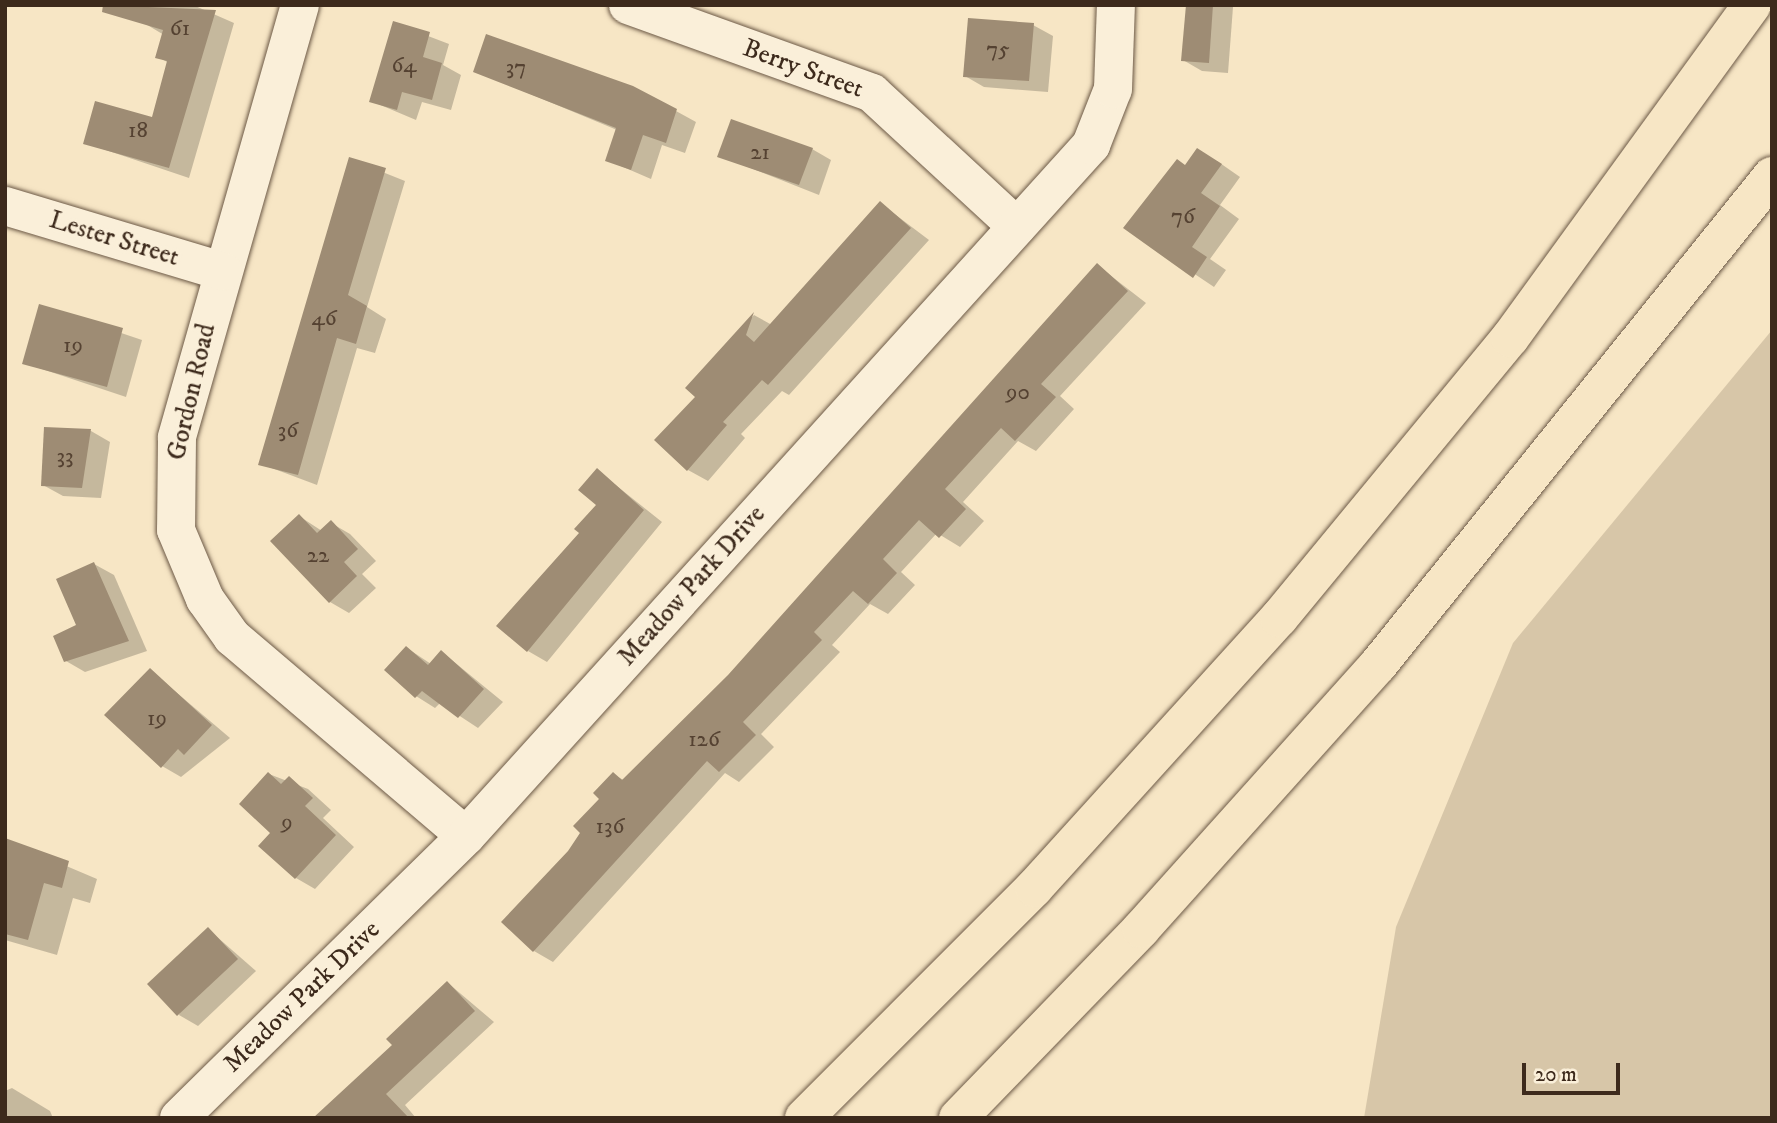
<!DOCTYPE html>
<html>
<head>
<meta charset="utf-8">
<style>
  body { margin:0 }
  #map { position:relative; width:1777px; height:1123px; overflow:hidden; background:#f7e6c5; font-family:"IM FELL DW Pica",serif }
  div>[style] { position:absolute }
  [style*='--x'] { left:calc(var(--x)*1px); top:calc(var(--y)*1px); width:calc(var(--w)*1px); rotate:calc(var(--a)*1deg) }
  .green>* { inset:0; background:#d7c6a8 }
  .shadow>* { inset:0; background:#0003 }
  .building>* { inset:0; background:#9e8c74 }
  .roads { filter:drop-shadow(0 0 2px #6c5946) drop-shadow(0 0 2px #6c5946) }
  .minor>* { height:38px; margin:-19px; padding:0 19px; transform-origin:19px; border-radius:19px; background:#faefd9 }
  .highway>* { height:38px; margin:-19px; padding:0 19px; transform-origin:19px; border-radius:19px; background:#f7e6c5 }
  span { translate:-50% -50%; white-space:nowrap; text-align:center; line-height:1.15; -webkit-text-stroke:7px #faefd9; paint-order:stroke }
  .number-label { font-size:23px; color:#554232 }
  .number-label span { -webkit-text-stroke-width:0 }
  .street-label { font-size:26px; color:#3d2a1c }
  .frame { position:absolute; inset:0; border:7px solid #3d2a1c; pointer-events:none }
  .scale { position:absolute; left:1522px; top:1063px; width:98px; height:32px; box-sizing:border-box; border:4px solid #3d2a1c; border-top:0; padding-left:9px; font-size:21px; line-height:24px; white-space:nowrap; color:#3d2a1c; -webkit-text-stroke:5px #faefd9; paint-order:stroke }
</style>
</head>
<body>
<div id="map">
  <div class="green">
    <i style="clip-path:polygon(1772px 330px,1772px 1118px,1364px 1118px,1396px 927px,1513px 643px)"></i>
  </div>
  <div class="shadow">
    <i style="clip-path:polygon(149px 5px,193px 5px,234px 23px,189px 178px,85px 143px,153px 119px,169px 63px,158px 57px,164px 35px,144px 23px)"></i>
    <i style="clip-path:polygon(1187px 5px,1233px 7px,1228px 73px,1202px 71px,1183px 60px)"></i>
    <i style="clip-path:polygon(394px 23px,449px 44px,443px 65px,461px 75px,451px 110px,422px 102px,416px 120px,371px 101px)"></i>
    <i style="clip-path:polygon(1033px 25px,1053px 36px,1048px 92px,984px 87px,965px 76px)"></i>
    <i style="clip-path:polygon(475px 71px,676px 111px,696px 122px,685px 153px,662px 145px,651px 179px,607px 160px,617px 130px)"></i>
    <i style="clip-path:polygon(812px 149px,831px 160px,819px 195px,720px 156px)"></i>
    <i style="clip-path:polygon(350px 159px,405px 181px,367px 307px,386px 319px,375px 353px,357px 348px,317px 485px,261px 464px)"></i>
    <i style="clip-path:polygon(1217px 161px,1240px 177px,1220px 205px,1239px 219px,1210px 259px,1226px 270px,1214px 287px,1126px 228px,1186px 167px)"></i>
    <i style="clip-path:polygon(880px 203px,929px 240px,789px 395px,782px 391px,741px 434px,745px 438px,708px 481px,688px 470px,656px 440px,697px 397px,687px 388px,754px 315px,772px 325px)"></i>
    <i style="clip-path:polygon(1097px 265px,1146px 303px,1060px 396px,1074px 409px,1036px 451px,1018px 441px,963px 502px,984px 521px,960px 547px,937px 533px,901px 572px,915px 585px,888px 614px,870px 604px,832px 645px,840px 652px,761px 734px,774px 747px,739px 782px,725px 773px,553px 962px,534px 951px,569px 853px,613px 774px,625px 781px,730px 676px)"></i>
    <i style="clip-path:polygon(41px 306px,142px 340px,126px 397px,24px 363px)"></i>
    <i style="clip-path:polygon(46px 429px,91px 431px,110px 442px,101px 498px,63px 496px,43px 485px)"></i>
    <i style="clip-path:polygon(598px 471px,662px 522px,547px 662px,528px 651px,598px 505px)"></i>
    <i style="clip-path:polygon(299px 516px,322px 531px,331px 523px,350px 534px,376px 561px,362px 574px,376px 588px,349px 613px,330px 602px)"></i>
    <i style="clip-path:polygon(94px 564px,114px 575px,147px 651px,85px 672px,66px 661px)"></i>
    <i style="clip-path:polygon(407px 648px,431px 664px,442px 652px,503px 702px,478px 728px,440px 703px,435px 708px,416px 696px)"></i>
    <i style="clip-path:polygon(150px 670px,230px 738px,181px 777px,162px 766px)"></i>
    <i style="clip-path:polygon(269px 774px,308px 789px,331px 810px,323px 818px,354px 847px,315px 889px,296px 878px,273px 833px)"></i>
    <i style="clip-path:polygon(5px 840px,97px 879px,90px 903px,73px 898px,57px 955px,5px 940px)"></i>
    <i style="clip-path:polygon(208px 929px,256px 971px,198px 1026px,179px 1015px)"></i>
    <i style="clip-path:polygon(448px 983px,494px 1022px,405px 1105px,416px 1118px,316px 1118px,394px 1045px)"></i>
    <i style="clip-path:polygon(12px 1088px,50px 1111px,53px 1118px,5px 1118px,5px 1091px)"></i>
  </div>
  <div class="building">
    <i style="clip-path:polygon(103px 5px,216px 10px,169px 168px,83px 144px,95px 101px,152px 117px,167px 61px,155px 58px,163px 30px,102px 12px)"></i>
    <i style="clip-path:polygon(1186px 5px,1213px 5px,1209px 63px,1181px 61px)"></i>
    <i style="clip-path:polygon(968px 18px,1034px 23px,1029px 81px,963px 77px)"></i>
    <i style="clip-path:polygon(393px 21px,430px 32px,423px 57px,442px 63px,432px 100px,402px 92px,397px 110px,369px 102px)"></i>
    <i style="clip-path:polygon(486px 34px,633px 86px,677px 109px,666px 143px,643px 135px,631px 170px,605px 161px,616px 128px,473px 72px)"></i>
    <i style="clip-path:polygon(731px 119px,813px 148px,799px 185px,717px 157px)"></i>
    <i style="clip-path:polygon(1197px 148px,1222px 164px,1201px 193px,1220px 206px,1192px 247px,1207px 257px,1193px 278px,1123px 228px,1177px 159px,1185px 165px)"></i>
    <i style="clip-path:polygon(349px 157px,386px 168px,348px 295px,367px 306px,356px 344px,337px 338px,298px 475px,258px 465px)"></i>
    <i style="clip-path:polygon(880px 201px,911px 228px,768px 385px,762px 380px,723px 422px,727px 425px,687px 471px,654px 440px,695px 397px,685px 388px,754px 312px,746px 335px,754px 342px)"></i>
    <i style="clip-path:polygon(1097px 263px,1128px 291px,1041px 384px,1056px 397px,1015px 441px,1001px 428px,945px 489px,966px 509px,939px 538px,919px 520px,883px 559px,897px 573px,868px 604px,853px 591px,814px 632px,822px 640px,743px 722px,756px 735px,719px 772px,707px 761px,533px 952px,501px 922px,568px 851px,580px 833px,573px 826px,599px 799px,593px 793px,613px 772px,622px 780px,728px 675px)"></i>
    <i style="clip-path:polygon(39px 304px,123px 328px,107px 387px,22px 364px)"></i>
    <i style="clip-path:polygon(44px 427px,91px 429px,82px 488px,41px 486px)"></i>
    <i style="clip-path:polygon(597px 468px,644px 510px,527px 652px,496px 626px,579px 533px,574px 529px,596px 505px,578px 490px)"></i>
    <i style="clip-path:polygon(299px 514px,317px 533px,331px 520px,358px 549px,344px 562px,357px 576px,329px 603px,270px 541px)"></i>
    <i style="clip-path:polygon(94px 562px,129px 641px,64px 662px,53px 636px,76px 625px,56px 579px)"></i>
    <i style="clip-path:polygon(406px 646px,428px 665px,441px 650px,484px 689px,458px 718px,422px 691px,415px 698px,384px 670px)"></i>
    <i style="clip-path:polygon(150px 668px,212px 725px,184px 755px,178px 749px,161px 768px,104px 715px)"></i>
    <i style="clip-path:polygon(268px 772px,281px 784px,289px 776px,313px 798px,305px 806px,336px 835px,295px 879px,258px 846px,270px 833px,239px 804px)"></i>
    <i style="clip-path:polygon(5px 838px,69px 861px,62px 888px,44px 883px,28px 940px,5px 934px)"></i>
    <i style="clip-path:polygon(208px 927px,238px 959px,177px 1016px,147px 984px)"></i>
    <i style="clip-path:polygon(447px 981px,475px 1011px,386px 1094px,409px 1118px,313px 1118px,392px 1045px,386px 1039px)"></i>
  </div>
  <div class="roads">
    <div class="minor">
      <i style="--x:300;--y:5;--w:450;--a:105.9"></i>
      <i style="--x:177;--y:438;--w:92;--a:90.6"></i>
      <i style="--x:176;--y:530;--w:75;--a:67.2"></i>
      <i style="--x:205;--y:599;--w:47;--a:54.6"></i>
      <i style="--x:232;--y:637;--w:307;--a:40.4"></i>
      <i style="--x:628;--y:5;--w:259;--a:19.8"></i>
      <i style="--x:872;--y:93;--w:197;--a:42.7"></i>
      <i style="--x:5;--y:206;--w:227;--a:16.7"></i>
      <i style="--x:179;--y:1118;--w:402;--a:-44.5"></i>
      <i style="--x:466;--y:836;--w:932;--a:-47.87"></i>
      <i style="--x:1091;--y:145;--w:60;--a:-68.6"></i>
      <i style="--x:1113;--y:89;--w:84;--a:-88"></i>
    </div>
    <div class="highway">
      <i style="--x:804;--y:1118;--w:325;--a:-45"></i>
      <i style="--x:1034;--y:888;--w:365;--a:-47.8"></i>
      <i style="--x:1279;--y:618;--w:363;--a:-50.5"></i>
      <i style="--x:1510;--y:338;--w:412;--a:-54"></i>
      <i style="--x:958;--y:1118;--w:263;--a:-45.9"></i>
      <i style="--x:1141;--y:929;--w:355;--a:-48.1"></i>
      <i style="--x:1378;--y:665;--w:628;--a:-51.14"></i>
    </div>
  </div>
  <div class="number-label">
    <span style="left:180px;top:29px">61</span>
    <span style="left:998px;top:50px">75</span>
    <span style="left:404px;top:66px">64</span>
    <span style="left:516px;top:68px">37</span>
    <span style="left:138px;top:131px">18</span>
    <span style="left:760px;top:153px">21</span>
    <span style="left:1183px;top:217px">76</span>
    <span style="left:324px;top:319px">46</span>
    <span style="left:73px;top:346px">19</span>
    <span style="left:1018px;top:393px">90</span>
    <span style="left:288px;top:431px">36</span>
    <span style="left:65px;top:457px">33</span>
    <span style="left:318px;top:556px">22</span>
    <span style="left:157px;top:719px">19</span>
    <span style="left:704px;top:740px">126</span>
    <span style="left:287px;top:823px">9</span>
    <span style="left:610px;top:827px">136</span>
  </div>
  <div class="street-label">
    <span style="left:803px;top:69px;rotate:20deg">Berry Street</span>
    <span style="left:114px;top:239px;rotate:17deg">Lester Street</span>
    <span style="left:192px;top:392px;rotate:-77deg">Gordon Road</span>
    <span style="left:692px;top:586px;rotate:-48deg">Meadow Park Drive</span>
    <span style="left:302px;top:997px;rotate:-44deg">Meadow Park Drive</span>
  </div>
  <div class="frame"></div>
  <div class="scale">20 m</div>
</div>
</body>
</html>
